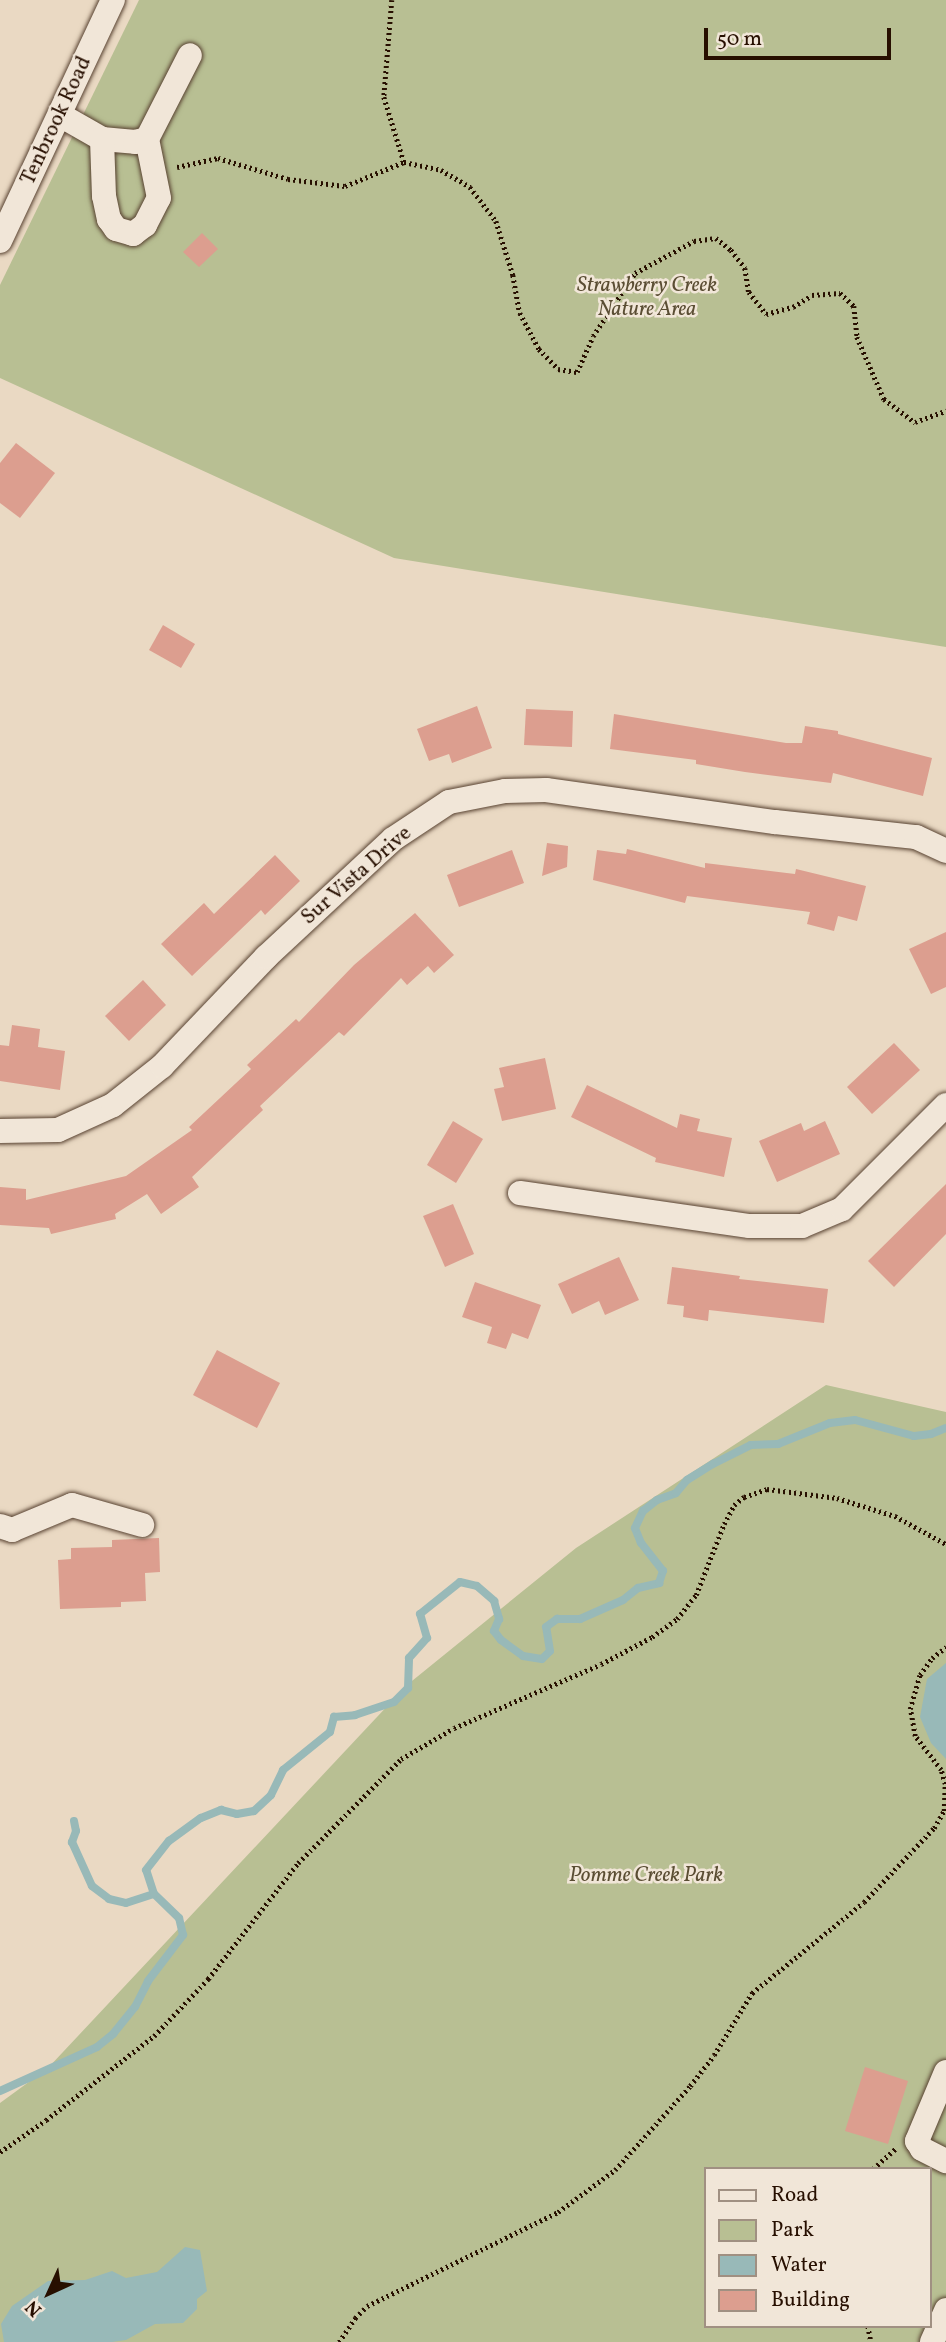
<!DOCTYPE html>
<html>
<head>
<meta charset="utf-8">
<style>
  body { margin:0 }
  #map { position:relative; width:946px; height:2342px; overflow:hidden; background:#ead9c3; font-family:Vollkorn,serif }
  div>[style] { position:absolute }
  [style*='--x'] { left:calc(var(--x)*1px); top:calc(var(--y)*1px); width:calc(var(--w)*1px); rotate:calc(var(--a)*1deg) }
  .green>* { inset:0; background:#b8bf93 }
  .water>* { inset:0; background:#98b9b8 }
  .stream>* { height:8px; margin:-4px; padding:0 4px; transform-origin:4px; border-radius:4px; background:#98b9b8 }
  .building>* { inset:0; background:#dc9e8f }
  .path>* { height:4.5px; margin-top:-2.25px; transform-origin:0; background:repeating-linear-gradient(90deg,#270f00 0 2px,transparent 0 5.5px) }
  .roads { filter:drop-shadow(0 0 2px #584231) drop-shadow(0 0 2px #584231) }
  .minor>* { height:24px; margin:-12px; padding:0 12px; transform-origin:12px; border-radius:12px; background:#f1e6d8 }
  span { translate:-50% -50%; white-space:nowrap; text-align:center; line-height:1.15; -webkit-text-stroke:5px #f1e6d8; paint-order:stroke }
  .street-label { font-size:21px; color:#270f00 }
  .park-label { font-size:21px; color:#5a4d33; font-style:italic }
  .legend { position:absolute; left:704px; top:2167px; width:228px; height:161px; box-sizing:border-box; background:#f1e6d8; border:2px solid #a09082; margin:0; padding:9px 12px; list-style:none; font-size:21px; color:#270f00 }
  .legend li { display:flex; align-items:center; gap:14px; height:35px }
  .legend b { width:35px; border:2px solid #a09082 }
  .north { position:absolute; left:14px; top:2258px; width:70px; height:70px; -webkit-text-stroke:5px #f1e6d8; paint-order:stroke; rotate:225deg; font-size:19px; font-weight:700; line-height:28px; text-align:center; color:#270f00 }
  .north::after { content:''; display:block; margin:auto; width:24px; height:32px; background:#270f00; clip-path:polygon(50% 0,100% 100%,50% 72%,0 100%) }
  .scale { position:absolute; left:704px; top:28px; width:187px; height:32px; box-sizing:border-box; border:4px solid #270f00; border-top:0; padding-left:9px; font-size:21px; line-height:24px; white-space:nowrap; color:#270f00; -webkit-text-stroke:5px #f1e6d8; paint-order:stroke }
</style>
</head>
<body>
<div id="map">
  <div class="green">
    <i style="clip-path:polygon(139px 0,946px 0,946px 647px,394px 558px,0 378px,0 285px)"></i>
    <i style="clip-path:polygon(evenodd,826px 1385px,946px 1412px,946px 2342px,0 2342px,0 2103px,48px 2068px,407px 1685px,576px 1548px,826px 1385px,706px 2169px,930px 2169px,930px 2326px,706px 2326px,706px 2169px)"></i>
  </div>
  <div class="water">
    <i style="clip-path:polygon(946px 1663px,946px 1759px,931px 1743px,920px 1717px,927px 1679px)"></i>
    <i style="clip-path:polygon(185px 2247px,200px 2250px,207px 2291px,197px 2299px,197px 2309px,183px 2323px,155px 2324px,126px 2340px,112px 2342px,4px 2342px,1px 2324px,12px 2306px,48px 2281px,85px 2280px,112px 2271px,126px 2278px,157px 2272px)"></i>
  </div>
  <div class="stream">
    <i style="--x:74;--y:1821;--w:10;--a:79"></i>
    <i style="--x:76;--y:1831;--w:12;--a:110"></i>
    <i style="--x:72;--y:1842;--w:48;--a:65.6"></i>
    <i style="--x:92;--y:1886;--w:21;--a:37"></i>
    <i style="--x:109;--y:1899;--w:17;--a:13"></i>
    <i style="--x:126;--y:1903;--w:29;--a:-18"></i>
    <i style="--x:0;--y:2091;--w:107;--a:-24.4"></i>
    <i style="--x:97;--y:2047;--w:21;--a:-39"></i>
    <i style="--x:113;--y:2034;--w:35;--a:-51"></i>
    <i style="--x:135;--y:2007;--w:29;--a:-63"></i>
    <i style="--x:148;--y:1981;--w:58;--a:-52.7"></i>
    <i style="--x:183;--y:1935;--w:17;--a:-103"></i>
    <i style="--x:179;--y:1918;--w:35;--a:-136"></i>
    <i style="--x:154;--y:1894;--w:25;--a:-108"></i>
    <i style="--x:146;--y:1870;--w:37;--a:-52"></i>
    <i style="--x:169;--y:1841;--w:39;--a:-36"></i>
    <i style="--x:201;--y:1818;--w:22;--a:-22"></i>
    <i style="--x:221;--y:1810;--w:16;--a:14"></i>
    <i style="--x:237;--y:1814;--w:17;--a:-10"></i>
    <i style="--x:254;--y:1811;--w:23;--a:-43"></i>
    <i style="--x:271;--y:1795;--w:28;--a:-64"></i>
    <i style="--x:283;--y:1770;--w:60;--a:-39"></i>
    <i style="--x:330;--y:1732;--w:16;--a:-75"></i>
    <i style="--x:334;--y:1717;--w:21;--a:-5"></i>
    <i style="--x:355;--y:1715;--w:41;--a:-18.4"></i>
    <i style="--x:394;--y:1702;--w:20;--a:-45"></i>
    <i style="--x:408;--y:1688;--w:30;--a:-88"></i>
    <i style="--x:409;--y:1658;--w:27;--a:-48"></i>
    <i style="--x:427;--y:1638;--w:25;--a:-106"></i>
    <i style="--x:420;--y:1614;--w:51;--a:-38.7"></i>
    <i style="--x:460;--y:1582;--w:17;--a:13"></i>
    <i style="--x:477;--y:1586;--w:23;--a:41"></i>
    <i style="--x:494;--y:1601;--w:19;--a:74"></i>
    <i style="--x:499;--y:1619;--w:13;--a:113"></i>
    <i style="--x:494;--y:1631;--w:11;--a:52"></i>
    <i style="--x:501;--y:1640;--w:27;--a:36"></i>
    <i style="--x:523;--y:1656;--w:19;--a:9"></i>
    <i style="--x:542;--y:1659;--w:11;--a:-45"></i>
    <i style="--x:550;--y:1651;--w:24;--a:-99"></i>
    <i style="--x:546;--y:1627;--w:14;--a:-36"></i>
    <i style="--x:557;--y:1619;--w:23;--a:0"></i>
    <i style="--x:580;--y:1619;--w:47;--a:-23.8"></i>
    <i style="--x:623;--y:1600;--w:19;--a:-39"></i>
    <i style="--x:638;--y:1588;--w:22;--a:-13"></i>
    <i style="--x:659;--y:1583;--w:13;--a:-72"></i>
    <i style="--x:663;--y:1571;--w:36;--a:-128"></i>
    <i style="--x:641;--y:1543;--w:16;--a:-112"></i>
    <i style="--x:635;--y:1528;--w:19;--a:-65"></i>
    <i style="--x:643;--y:1511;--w:18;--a:-38"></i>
    <i style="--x:657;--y:1500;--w:20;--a:-20"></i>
    <i style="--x:676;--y:1493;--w:17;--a:-50"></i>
    <i style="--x:687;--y:1480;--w:31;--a:-32"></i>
    <i style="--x:713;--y:1464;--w:42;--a:-26.6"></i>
    <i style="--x:751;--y:1445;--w:27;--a:-2"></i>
    <i style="--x:778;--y:1444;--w:56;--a:-22"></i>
    <i style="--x:830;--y:1423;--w:25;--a:-7"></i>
    <i style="--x:855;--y:1420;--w:61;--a:15.2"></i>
    <i style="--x:914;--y:1436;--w:17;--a:-7"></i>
    <i style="--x:931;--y:1434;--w:16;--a:-22"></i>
  </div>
  <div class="building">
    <i style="clip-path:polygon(202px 233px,218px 249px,199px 267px,183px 252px)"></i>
    <i style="clip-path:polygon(16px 443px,55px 473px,20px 518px,0 503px,0 463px)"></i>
    <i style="clip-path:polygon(163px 625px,195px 644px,181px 668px,149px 650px)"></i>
    <i style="clip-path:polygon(477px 706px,492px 748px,452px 763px,449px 754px,429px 761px,417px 729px)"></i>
    <i style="clip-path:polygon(526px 709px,573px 711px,572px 747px,524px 745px)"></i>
    <i style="clip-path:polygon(614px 714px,786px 743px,802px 743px,805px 726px,838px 731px,838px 734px,932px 758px,923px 796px,833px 773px,831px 783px,745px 772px,696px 764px,696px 760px,610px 749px)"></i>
    <i style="clip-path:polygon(547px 843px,568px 846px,567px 867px,542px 876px)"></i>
    <i style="clip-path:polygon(627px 849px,705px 868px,705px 863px,795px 874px,796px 869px,866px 886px,857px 921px,838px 916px,834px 931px,807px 924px,810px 912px,687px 896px,685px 903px,593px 880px,597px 850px,626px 854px)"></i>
    <i style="clip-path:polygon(512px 850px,524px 883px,459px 907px,447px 875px)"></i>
    <i style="clip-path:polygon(275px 855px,300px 881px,265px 915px,261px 910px,192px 976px,161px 944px,204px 903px,214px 914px)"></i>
    <i style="clip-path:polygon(415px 913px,454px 955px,434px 973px,428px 966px,407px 985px,401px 978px,344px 1036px,339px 1032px,260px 1106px,263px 1110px,192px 1177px,199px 1187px,161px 1214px,147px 1194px,115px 1214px,116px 1219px,51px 1234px,49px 1228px,0 1225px,0 1187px,26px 1189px,26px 1200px,126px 1176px,192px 1130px,189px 1127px,251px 1069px,247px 1065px,296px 1019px,299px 1022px,354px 965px)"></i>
    <i style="clip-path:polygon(946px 932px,946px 987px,931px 994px,909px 949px)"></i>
    <i style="clip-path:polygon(143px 980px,166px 1005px,129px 1041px,105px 1016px)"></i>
    <i style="clip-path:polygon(12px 1025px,40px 1029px,38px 1047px,65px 1051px,60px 1090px,0 1081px,0 1045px,9px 1046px)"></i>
    <i style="clip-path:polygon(894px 1043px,920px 1070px,872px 1114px,847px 1087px)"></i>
    <i style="clip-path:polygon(545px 1058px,556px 1109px,502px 1121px,494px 1089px,504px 1087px,499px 1068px)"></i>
    <i style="clip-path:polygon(587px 1085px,677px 1128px,680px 1114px,700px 1119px,697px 1131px,732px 1138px,724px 1177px,655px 1162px,656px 1158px,571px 1117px)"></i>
    <i style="clip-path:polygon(453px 1121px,483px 1139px,456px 1183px,427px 1165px)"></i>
    <i style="clip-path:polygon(825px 1121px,840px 1154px,777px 1182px,759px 1141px,801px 1123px,804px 1131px)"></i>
    <i style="clip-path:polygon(946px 1184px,946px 1234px,894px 1287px,868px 1261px)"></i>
    <i style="clip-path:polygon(453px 1204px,474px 1254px,445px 1267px,423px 1216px)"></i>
    <i style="clip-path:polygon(619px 1257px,639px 1300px,605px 1315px,599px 1301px,572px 1314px,558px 1284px)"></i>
    <i style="clip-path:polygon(672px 1267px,740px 1276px,739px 1279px,828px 1289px,824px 1323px,709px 1310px,708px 1321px,683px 1317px,684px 1306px,667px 1304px)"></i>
    <i style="clip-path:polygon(475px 1282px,541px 1305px,528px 1339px,512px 1333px,506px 1349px,487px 1343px,492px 1327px,462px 1317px)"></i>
    <i style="clip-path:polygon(217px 1350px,280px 1383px,257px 1428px,193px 1395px)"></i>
    <i style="clip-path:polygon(159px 1538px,160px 1572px,145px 1573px,146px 1601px,121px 1602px,121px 1607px,60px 1609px,58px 1560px,71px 1559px,71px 1548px,112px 1547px,112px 1540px)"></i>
    <i style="clip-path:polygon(865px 2067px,908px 2081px,888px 2144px,845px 2131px)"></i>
  </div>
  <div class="path">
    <i style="--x:392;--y:0;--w:97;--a:94.7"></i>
    <i style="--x:384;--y:97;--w:68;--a:72.9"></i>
    <i style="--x:177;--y:167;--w:42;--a:-12.4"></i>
    <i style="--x:218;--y:158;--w:73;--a:16.7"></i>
    <i style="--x:288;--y:179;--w:57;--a:7"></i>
    <i style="--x:345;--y:186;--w:64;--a:-22.1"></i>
    <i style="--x:404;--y:162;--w:38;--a:12"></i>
    <i style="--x:441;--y:170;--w:34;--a:30"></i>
    <i style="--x:470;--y:187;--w:43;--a:52.6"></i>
    <i style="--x:496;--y:221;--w:57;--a:72.5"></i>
    <i style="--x:513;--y:275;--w:39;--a:80"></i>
    <i style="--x:520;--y:313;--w:41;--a:62.2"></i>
    <i style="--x:539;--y:349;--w:28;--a:46"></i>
    <i style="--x:558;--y:369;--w:19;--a:9"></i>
    <i style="--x:577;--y:372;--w:39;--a:-66"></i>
    <i style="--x:593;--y:336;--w:76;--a:-56.3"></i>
    <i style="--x:635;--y:273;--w:67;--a:-28.5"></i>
    <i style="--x:694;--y:241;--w:22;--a:-8"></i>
    <i style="--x:716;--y:238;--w:19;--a:39"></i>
    <i style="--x:731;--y:250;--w:23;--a:52"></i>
    <i style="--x:745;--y:268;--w:24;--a:81"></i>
    <i style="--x:749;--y:292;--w:28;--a:52"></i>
    <i style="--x:766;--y:314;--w:28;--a:-15"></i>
    <i style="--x:793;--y:307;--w:22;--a:-32"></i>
    <i style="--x:812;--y:295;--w:28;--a:-4"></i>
    <i style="--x:840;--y:293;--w:19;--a:43"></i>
    <i style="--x:854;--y:306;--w:31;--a:84"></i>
    <i style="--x:857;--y:337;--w:68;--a:66.5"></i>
    <i style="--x:884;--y:399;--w:39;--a:37"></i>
    <i style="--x:915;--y:422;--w:33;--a:-20"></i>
    <i style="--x:0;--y:2152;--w:56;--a:-34.8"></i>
    <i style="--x:46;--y:2120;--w:137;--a:-37.9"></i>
    <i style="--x:154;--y:2036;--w:79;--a:-46.5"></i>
    <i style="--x:208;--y:1979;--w:147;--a:-52.2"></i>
    <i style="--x:298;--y:1863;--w:146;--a:-45.3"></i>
    <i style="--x:401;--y:1759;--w:61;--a:-30.3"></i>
    <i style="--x:454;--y:1728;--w:160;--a:-23.5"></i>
    <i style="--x:601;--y:1664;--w:58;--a:-27.9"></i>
    <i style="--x:652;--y:1637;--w:31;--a:-36"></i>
    <i style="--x:677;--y:1619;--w:31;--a:-52"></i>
    <i style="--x:696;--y:1595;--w:76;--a:-68.5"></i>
    <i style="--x:724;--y:1524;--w:21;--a:-62"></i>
    <i style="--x:734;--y:1505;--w:13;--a:-39"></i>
    <i style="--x:744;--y:1497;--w:24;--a:-19"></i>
    <i style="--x:767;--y:1489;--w:71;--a:7.3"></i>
    <i style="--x:837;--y:1498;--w:61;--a:17.2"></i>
    <i style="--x:895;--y:1516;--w:58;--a:28.8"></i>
    <i style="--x:873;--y:2169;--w:31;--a:-42"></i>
    <i style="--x:868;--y:2326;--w:16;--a:79"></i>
    <i style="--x:339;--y:2342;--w:29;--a:-56"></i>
    <i style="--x:355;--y:2318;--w:17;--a:-45"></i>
    <i style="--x:367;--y:2306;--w:213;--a:-26.2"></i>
    <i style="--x:558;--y:2212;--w:71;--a:-36.4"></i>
    <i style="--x:615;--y:2170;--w:113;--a:-48.2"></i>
    <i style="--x:690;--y:2086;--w:39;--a:-52"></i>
    <i style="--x:714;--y:2055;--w:73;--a:-58.5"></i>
    <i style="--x:752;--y:1993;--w:144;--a:-39.1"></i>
    <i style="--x:864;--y:1902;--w:102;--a:-46.6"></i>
    <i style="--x:934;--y:1828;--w:20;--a:-60"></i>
    <i style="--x:944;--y:1811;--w:27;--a:-88"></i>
    <i style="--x:945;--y:1784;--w:15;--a:-106"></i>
    <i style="--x:941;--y:1770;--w:43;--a:-127.4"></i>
    <i style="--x:915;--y:1736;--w:27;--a:-100"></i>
    <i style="--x:910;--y:1709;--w:35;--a:-74"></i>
    <i style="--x:920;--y:1675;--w:21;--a:-55"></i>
    <i style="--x:932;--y:1658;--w:18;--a:-38"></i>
  </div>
  <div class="roads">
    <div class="minor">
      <i style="--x:60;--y:115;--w:48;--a:29.7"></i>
      <i style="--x:102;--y:139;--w:33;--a:5"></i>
      <i style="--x:135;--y:142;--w:12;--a:-14"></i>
      <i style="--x:102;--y:139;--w:57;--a:88"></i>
      <i style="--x:104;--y:196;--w:24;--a:78"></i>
      <i style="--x:109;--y:219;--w:12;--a:55"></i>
      <i style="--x:116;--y:229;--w:18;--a:16"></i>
      <i style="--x:133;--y:234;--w:15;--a:-37"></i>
      <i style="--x:145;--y:225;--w:30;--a:-63"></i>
      <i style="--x:159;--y:198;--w:60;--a:-101.5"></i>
      <i style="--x:147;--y:139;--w:94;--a:-62.9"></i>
      <i style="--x:0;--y:241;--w:266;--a:-64.9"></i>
      <i style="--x:0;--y:1131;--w:58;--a:-1"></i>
      <i style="--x:58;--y:1130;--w:60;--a:-24.4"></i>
      <i style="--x:113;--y:1105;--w:63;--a:-38.5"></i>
      <i style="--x:162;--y:1066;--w:151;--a:-46.3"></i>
      <i style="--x:266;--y:957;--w:173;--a:-42.9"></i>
      <i style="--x:393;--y:839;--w:67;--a:-33.5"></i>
      <i style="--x:449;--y:802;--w:57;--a:-11.1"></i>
      <i style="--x:505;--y:791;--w:41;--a:-1.4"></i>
      <i style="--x:546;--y:790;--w:231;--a:8"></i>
      <i style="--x:775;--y:822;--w:142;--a:6.1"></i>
      <i style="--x:916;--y:837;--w:33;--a:25"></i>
      <i style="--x:520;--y:1193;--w:232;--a:8.2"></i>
      <i style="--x:750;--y:1226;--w:52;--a:0"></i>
      <i style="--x:802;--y:1226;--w:43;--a:-23"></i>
      <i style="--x:842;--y:1209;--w:147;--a:-45"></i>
      <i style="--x:0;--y:1526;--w:13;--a:18"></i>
      <i style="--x:12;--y:1530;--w:65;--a:-22.6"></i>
      <i style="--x:72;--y:1505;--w:73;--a:15.9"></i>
      <i style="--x:946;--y:2072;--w:75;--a:112.8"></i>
      <i style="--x:917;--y:2141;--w:9;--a:58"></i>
      <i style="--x:922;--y:2149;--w:27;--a:27"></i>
      <i style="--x:932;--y:2342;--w:35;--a:-66"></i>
    </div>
  </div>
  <div class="street-label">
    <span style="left:57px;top:121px;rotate:-65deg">Tenbrook Road</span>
    <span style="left:357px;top:876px;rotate:-41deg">Sur Vista Drive</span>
  </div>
  <div class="park-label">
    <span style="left:647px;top:298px">Strawberry Creek<br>Nature Area</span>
    <span style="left:646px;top:1876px">Pomme Creek Park</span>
  </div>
  <ul class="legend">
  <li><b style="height:9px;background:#f1e6d8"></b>Road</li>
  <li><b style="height:19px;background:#b8bf93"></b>Park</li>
  <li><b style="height:19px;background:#98b9b8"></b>Water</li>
  <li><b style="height:19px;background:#dc9e8f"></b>Building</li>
  </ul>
  <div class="north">N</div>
  <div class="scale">50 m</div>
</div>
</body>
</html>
